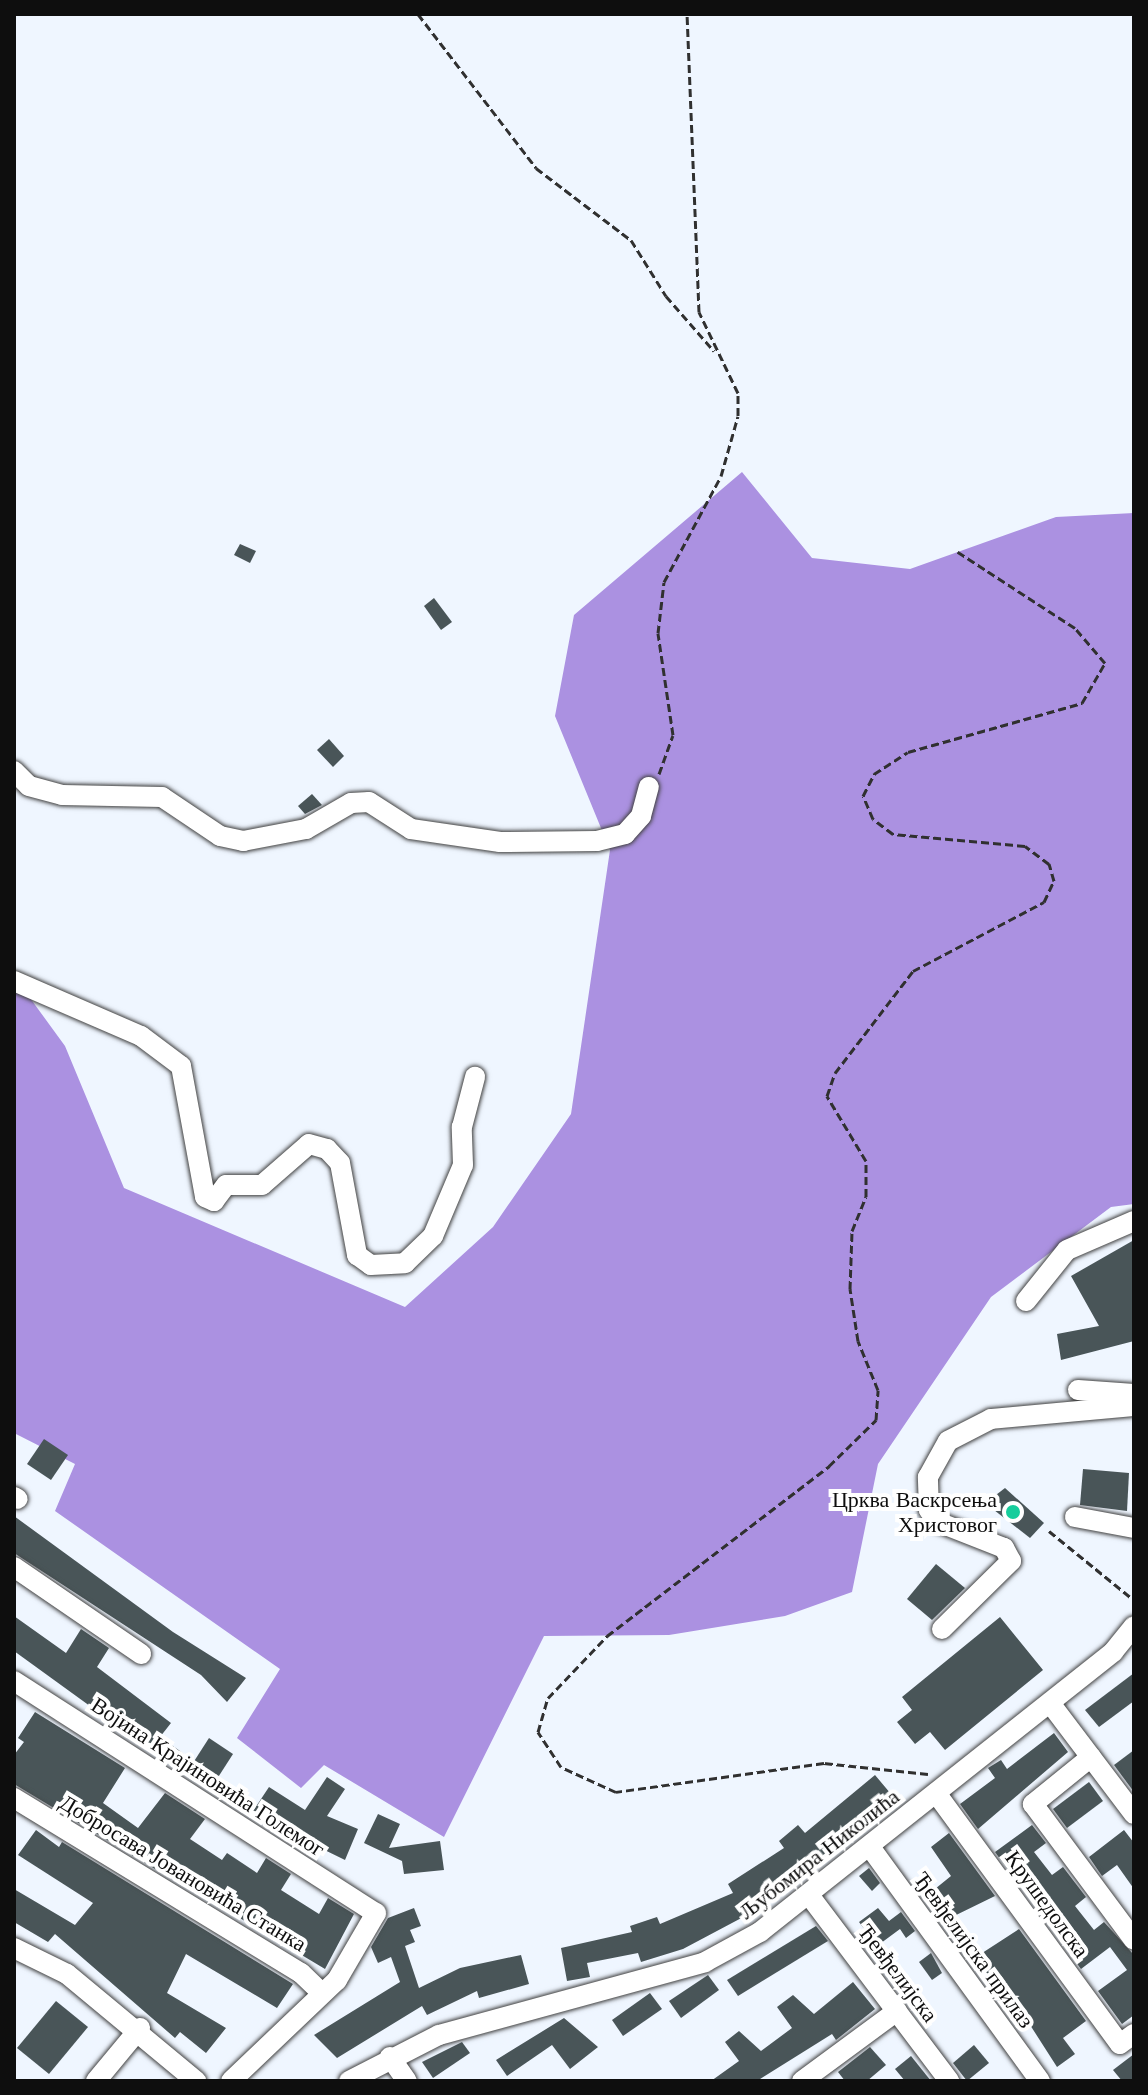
<!DOCTYPE html>
<html>
<head>
<meta charset="utf-8">
<style>
  body { margin:0 }
  #map { position:relative; width:1148px; height:2095px; overflow:hidden; background:#eff6ff; font-family:"Libre Baskerville",serif }
  div>[style] { position:absolute }
  [style*='--x'] { left:calc(var(--x)*1px); top:calc(var(--y)*1px); width:calc(var(--w)*1px); rotate:calc(var(--a)*1deg) }
  .forest>* { inset:0; background:#ab91e1 }
  .building>* { inset:0; background:#495558 }
  .path>* { height:3px; margin-top:-1.5px; transform-origin:0; background:repeating-linear-gradient(90deg,#303030 0 8px,transparent 0 12px) }
  .roads { filter:drop-shadow(0 0 2px #414141) drop-shadow(0 0 2px #414141) }
  .minor>* { height:20px; margin:-10px; padding:0 10px; transform-origin:10px; border-radius:10px; background:#fff }
  .dots>* { width:22px; height:22px; translate:-50% -50%; box-sizing:border-box; border:4px solid #fff; border-radius:50% }
  span { translate:-50% -50%; white-space:nowrap; text-align:center; line-height:1.15; -webkit-text-stroke:8px #fff; paint-order:stroke }
  .poi-label { font-size:22px; color:#0e0e0e }
  .right { translate:-100% -50%; text-align:right }
  .street-label { font-size:22px; color:#0e0e0e }
  .frame { position:absolute; inset:0; border:16px solid #0e0e0e; pointer-events:none }
</style>
</head>
<body>
<div id="map">
  <div class="forest">
    <i style="clip-path:polygon(742px 472px,812px 558px,910px 569px,1056px 517px,1134px 513px,1134px 1204px,1111px 1207px,991px 1297px,878px 1464px,852px 1592px,785px 1616px,669px 1635px,544px 1636px,444px 1837px,324px 1765px,301px 1788px,237px 1738px,280px 1669px,55px 1511px,75px 1464px,14px 1433px,14px 976px,65px 1046px,124px 1188px,405px 1307px,493px 1227px,571px 1114px,610px 850px,555px 716px,574px 615px)"></i>
  </div>
  <div class="building">
    <i style="clip-path:polygon(240px 544px,256px 551px,250px 563px,234px 555px)"></i>
    <i style="clip-path:polygon(434px 598px,452px 622px,441px 630px,424px 606px)"></i>
    <i style="clip-path:polygon(329px 739px,344px 756px,333px 767px,317px 750px)"></i>
    <i style="clip-path:polygon(312px 794px,322px 805px,305px 814px,298px 806px)"></i>
    <i style="clip-path:polygon(1134px 1240px,1134px 1341px,1061px 1360px,1057px 1334px,1099px 1326px,1071px 1276px)"></i>
    <i style="clip-path:polygon(44px 1439px,68px 1455px,51px 1480px,27px 1464px)"></i>
    <i style="clip-path:polygon(1083px 1469px,1129px 1473px,1127px 1511px,1080px 1505px)"></i>
    <i style="clip-path:polygon(1005px 1488px,1044px 1523px,1030px 1538px,994px 1510px,992px 1498px)"></i>
    <i style="clip-path:polygon(14px 1516px,173px 1632px,246px 1678px,227px 1702px,201px 1675px,14px 1553px)"></i>
    <i style="clip-path:polygon(936px 1564px,965px 1588px,932px 1620px,907px 1599px)"></i>
    <i style="clip-path:polygon(14px 1616px,66px 1653px,81px 1629px,109px 1648px,97px 1667px,171px 1723px,160px 1737px,190px 1758px,181px 1772px,14px 1651px)"></i>
    <i style="clip-path:polygon(1000px 1617px,1043px 1670px,945px 1750px,930px 1732px,915px 1744px,897px 1722px,912px 1710px,902px 1697px)"></i>
    <i style="clip-path:polygon(1134px 1673px,1134px 1701px,1099px 1727px,1085px 1710px)"></i>
    <i style="clip-path:polygon(35px 1712px,125px 1768px,103px 1803px,138px 1828px,165px 1793px,205px 1819px,190px 1839px,222px 1860px,227px 1853px,257px 1873px,266px 1858px,291px 1874px,281px 1890px,319px 1914px,328px 1898px,354px 1914px,325px 1969px,233px 1914px,237px 1907px,198px 1880px,176px 1871px,170px 1878px,14px 1784px,14px 1755px,24px 1742px,18px 1738px)"></i>
    <i style="clip-path:polygon(1054px 1733px,1068px 1752px,978px 1829px,960px 1804px,995px 1778px,988px 1768px,1001px 1760px,1007px 1769px)"></i>
    <i style="clip-path:polygon(209px 1738px,233px 1754px,215px 1782px,191px 1766px)"></i>
    <i style="clip-path:polygon(1134px 1750px,1134px 1792px,1114px 1765px)"></i>
    <i style="clip-path:polygon(875px 1775px,896px 1800px,768px 1904px,683px 1949px,641px 1962px,638px 1953px,587px 1963px,590px 1977px,567px 1981px,561px 1948px,632px 1932px,630px 1926px,657px 1917px,660px 1924px,733px 1893px,728px 1884px,784px 1848px,779px 1841px,798px 1825px,805px 1833px)"></i>
    <i style="clip-path:polygon(327px 1777px,345px 1789px,327px 1816px,358px 1829px,345px 1860px,251px 1814px,269px 1787px,305px 1810px)"></i>
    <i style="clip-path:polygon(1089px 1782px,1103px 1801px,1067px 1828px,1053px 1809px)"></i>
    <i style="clip-path:polygon(378px 1814px,400px 1824px,389px 1848px,440px 1841px,444px 1870px,404px 1874px,402px 1861px,364px 1843px)"></i>
    <i style="clip-path:polygon(1032px 1825px,1046px 1843px,1034px 1852px,1052px 1875px,1063px 1867px,1086px 1897px,1075px 1906px,1094px 1930px,1104px 1922px,1134px 1955px,1134px 2015px,1122px 2024px,1098px 1991px,1127px 1970px,1110px 1947px,1081px 1969px,1067px 1950px,1081px 1939px,1063px 1915px,1049px 1925px,1027px 1895px,1037px 1887px,1019px 1863px,1009px 1871px,995px 1852px)"></i>
    <i style="clip-path:polygon(36px 1830px,59px 1847px,62px 1842px,293px 1984px,277px 2008px,186px 1954px,167px 1993px,226px 2028px,206px 2053px,180px 2032px,175px 2038px,55px 1934px,48px 1942px,14px 1922px,14px 1889px,75px 1925px,93px 1903px,18px 1855px)"></i>
    <i style="clip-path:polygon(1124px 1830px,1134px 1843px,1134px 1889px,1117px 1865px,1102px 1876px,1089px 1857px)"></i>
    <i style="clip-path:polygon(949px 1833px,995px 1896px,950px 1918px,930px 1893px,951px 1876px,931px 1847px)"></i>
    <i style="clip-path:polygon(869px 1868px,880px 1883px,872px 1891px,859px 1876px)"></i>
    <i style="clip-path:polygon(414px 1908px,421px 1926px,410px 1930px,415px 1942px,405px 1946px,419px 1988px,460px 1968px,521px 1955px,529px 1984px,479px 1998px,477px 1991px,427px 2015px,422px 2006px,337px 2058px,314px 2035px,400px 1982px,391px 1957px,378px 1963px,371px 1947px,388px 1918px)"></i>
    <i style="clip-path:polygon(878px 1908px,889px 1921px,901px 1912px,915px 1931px,906px 1938px,900px 1929px,877px 1946px,859px 1922px)"></i>
    <i style="clip-path:polygon(942px 1911px,960px 1932px,952px 1938px,936px 1916px)"></i>
    <i style="clip-path:polygon(816px 1926px,828px 1941px,738px 1996px,727px 1980px)"></i>
    <i style="clip-path:polygon(1019px 1929px,1086px 2021px,1063px 2038px,1075px 2054px,1057px 2067px,1016px 2003px,1005px 2011px,976px 1957px)"></i>
    <i style="clip-path:polygon(931px 1953px,942px 1973px,932px 1980px,919px 1962px)"></i>
    <i style="clip-path:polygon(708px 1975px,719px 1990px,681px 2018px,669px 2001px)"></i>
    <i style="clip-path:polygon(853px 1982px,875px 2009px,836px 2040px,832px 2034px,757px 2081px,711px 2081px,739px 2061px,725px 2042px,739px 2031px,761px 2051px,792px 2028px,777px 2007px,793px 1995px,814px 2014px)"></i>
    <i style="clip-path:polygon(650px 1993px,662px 2009px,623px 2036px,612px 2020px)"></i>
    <i style="clip-path:polygon(56px 2001px,88px 2027px,49px 2074px,17px 2048px)"></i>
    <i style="clip-path:polygon(564px 2018px,598px 2047px,570px 2069px,552px 2045px,507px 2076px,496px 2060px)"></i>
    <i style="clip-path:polygon(462px 2042px,470px 2053px,433px 2078px,422px 2062px)"></i>
    <i style="clip-path:polygon(974px 2045px,989px 2063px,967px 2081px,953px 2063px)"></i>
    <i style="clip-path:polygon(870px 2047px,886px 2065px,867px 2081px,845px 2081px,838px 2072px)"></i>
    <i style="clip-path:polygon(1134px 2054px,1134px 2081px,1122px 2081px,1113px 2070px)"></i>
    <i style="clip-path:polygon(911px 2056px,931px 2081px,905px 2081px,895px 2069px)"></i>
  </div>
  <div class="path">
    <i style="--x:418;--y:14;--w:194;--a:52.5"></i>
    <i style="--x:536;--y:168;--w:119;--a:37.2"></i>
    <i style="--x:631;--y:240;--w:66;--a:58"></i>
    <i style="--x:666;--y:296;--w:73;--a:48.9"></i>
    <i style="--x:659;--y:774;--w:41;--a:-70.3"></i>
    <i style="--x:673;--y:735;--w:103;--a:-98.4"></i>
    <i style="--x:658;--y:633;--w:51;--a:-83.3"></i>
    <i style="--x:664;--y:582;--w:120;--a:-61.7"></i>
    <i style="--x:721;--y:476;--w:62;--a:-74.2"></i>
    <i style="--x:738;--y:416;--w:23;--a:-90"></i>
    <i style="--x:738;--y:393;--w:90;--a:-115.7"></i>
    <i style="--x:699;--y:312;--w:298;--a:-92.3"></i>
    <i style="--x:1049;--y:1531;--w:109;--a:39.1"></i>
    <i style="--x:928;--y:1774;--w:105;--a:-174"></i>
    <i style="--x:824;--y:1763;--w:210;--a:172.1"></i>
    <i style="--x:616;--y:1792;--w:60;--a:-155.6"></i>
    <i style="--x:561;--y:1767;--w:42;--a:-123.3"></i>
    <i style="--x:538;--y:1732;--w:35;--a:-74"></i>
    <i style="--x:548;--y:1698;--w:86;--a:-46.4"></i>
    <i style="--x:607;--y:1636;--w:280;--a:-37.4"></i>
    <i style="--x:829;--y:1466;--w:66;--a:-44.4"></i>
    <i style="--x:876;--y:1420;--w:30;--a:-86"></i>
    <i style="--x:878;--y:1390;--w:53;--a:-112.2"></i>
    <i style="--x:858;--y:1341;--w:53;--a:-98.7"></i>
    <i style="--x:850;--y:1289;--w:58;--a:-88"></i>
    <i style="--x:852;--y:1231;--w:37;--a:-68"></i>
    <i style="--x:866;--y:1197;--w:36;--a:-90"></i>
    <i style="--x:866;--y:1161;--w:76;--a:-121"></i>
    <i style="--x:827;--y:1096;--w:24;--a:-71"></i>
    <i style="--x:835;--y:1073;--w:128;--a:-52.6"></i>
    <i style="--x:913;--y:971;--w:148;--a:-27.8"></i>
    <i style="--x:1044;--y:902;--w:23;--a:-65"></i>
    <i style="--x:1054;--y:881;--w:18;--a:-106"></i>
    <i style="--x:1049;--y:864;--w:30;--a:-143"></i>
    <i style="--x:1025;--y:846;--w:133;--a:-174.8"></i>
    <i style="--x:893;--y:834;--w:25;--a:-143"></i>
    <i style="--x:873;--y:819;--w:25;--a:-113"></i>
    <i style="--x:863;--y:796;--w:25;--a:-63"></i>
    <i style="--x:874;--y:774;--w:40;--a:-32.9"></i>
    <i style="--x:908;--y:752;--w:181;--a:-15.7"></i>
    <i style="--x:1082;--y:703;--w:46;--a:-60.1"></i>
    <i style="--x:1105;--y:663;--w:46;--a:-130.6"></i>
    <i style="--x:1075;--y:628;--w:140;--a:-147"></i>
  </div>
  <div class="roads">
    <div class="minor">
      <i style="--x:14;--y:771;--w:21;--a:45"></i>
      <i style="--x:29;--y:786;--w:34;--a:15"></i>
      <i style="--x:62;--y:795;--w:100;--a:1.1"></i>
      <i style="--x:162;--y:797;--w:70;--a:33.9"></i>
      <i style="--x:220;--y:836;--w:24;--a:12"></i>
      <i style="--x:243;--y:841;--w:64;--a:-10.8"></i>
      <i style="--x:306;--y:829;--w:52;--a:-30"></i>
      <i style="--x:351;--y:803;--w:18;--a:-3"></i>
      <i style="--x:369;--y:802;--w:50;--a:32.7"></i>
      <i style="--x:411;--y:829;--w:90;--a:8.3"></i>
      <i style="--x:500;--y:842;--w:97;--a:-0.6"></i>
      <i style="--x:597;--y:841;--w:29;--a:-14"></i>
      <i style="--x:625;--y:834;--w:24;--a:-48"></i>
      <i style="--x:641;--y:816;--w:30;--a:-75"></i>
      <i style="--x:14;--y:981;--w:138;--a:23.4"></i>
      <i style="--x:141;--y:1036;--w:50;--a:36.9"></i>
      <i style="--x:181;--y:1066;--w:133;--a:79.6"></i>
      <i style="--x:205;--y:1197;--w:10;--a:24"></i>
      <i style="--x:214;--y:1201;--w:20;--a:-53"></i>
      <i style="--x:226;--y:1185;--w:36;--a:0"></i>
      <i style="--x:262;--y:1185;--w:62;--a:-41.1"></i>
      <i style="--x:309;--y:1144;--w:19;--a:16"></i>
      <i style="--x:327;--y:1149;--w:19;--a:47"></i>
      <i style="--x:340;--y:1163;--w:94;--a:79.5"></i>
      <i style="--x:357;--y:1255;--w:17;--a:36"></i>
      <i style="--x:371;--y:1265;--w:34;--a:-3"></i>
      <i style="--x:405;--y:1263;--w:39;--a:-44"></i>
      <i style="--x:433;--y:1236;--w:77;--a:-67.1"></i>
      <i style="--x:463;--y:1165;--w:38;--a:-92"></i>
      <i style="--x:462;--y:1127;--w:52;--a:-75.4"></i>
      <i style="--x:1026;--y:1301;--w:65;--a:-51.2"></i>
      <i style="--x:1067;--y:1250;--w:73;--a:-23.4"></i>
      <i style="--x:1078;--y:1390;--w:56;--a:4.1"></i>
      <i style="--x:14;--y:1497;--w:4;--a:27"></i>
      <i style="--x:1075;--y:1517;--w:60;--a:10.6"></i>
      <i style="--x:14;--y:1567;--w:154;--a:34.4"></i>
      <i style="--x:942;--y:1629;--w:97;--a:-44.6"></i>
      <i style="--x:1011;--y:1561;--w:15;--a:-118"></i>
      <i style="--x:1004;--y:1548;--w:71;--a:-158.5"></i>
      <i style="--x:938;--y:1522;--w:15;--a:-127"></i>
      <i style="--x:929;--y:1510;--w:33;--a:-92"></i>
      <i style="--x:928;--y:1477;--w:41;--a:-60.9"></i>
      <i style="--x:948;--y:1441;--w:48;--a:-27.1"></i>
      <i style="--x:991;--y:1419;--w:144;--a:-5.2"></i>
      <i style="--x:14;--y:1681;--w:430;--a:32.7"></i>
      <i style="--x:376;--y:1913;--w:78;--a:120.2"></i>
      <i style="--x:337;--y:1980;--w:146;--a:136.4"></i>
      <i style="--x:1050;--y:1703;--w:139;--a:52.9"></i>
      <i style="--x:1091;--y:1757;--w:75;--a:141"></i>
      <i style="--x:1033;--y:1804;--w:169;--a:53.4"></i>
      <i style="--x:936;--y:1793;--w:311;--a:53.8"></i>
      <i style="--x:1120;--y:2044;--w:17;--a:-36"></i>
      <i style="--x:14;--y:1798;--w:336;--a:31.4"></i>
      <i style="--x:301;--y:1973;--w:29;--a:44"></i>
      <i style="--x:870;--y:1847;--w:289;--a:54"></i>
      <i style="--x:809;--y:1895;--w:233;--a:53"></i>
      <i style="--x:14;--y:1948;--w:59;--a:26.1"></i>
      <i style="--x:67;--y:1974;--w:168;--a:39.7"></i>
      <i style="--x:390;--y:2057;--w:29;--a:55"></i>
      <i style="--x:96;--y:2081;--w:69;--a:-50.3"></i>
      <i style="--x:349;--y:2081;--w:101;--a:-27.1"></i>
      <i style="--x:439;--y:2035;--w:276;--a:-15.3"></i>
      <i style="--x:705;--y:1962;--w:63;--a:-28.6"></i>
      <i style="--x:760;--y:1932;--w:451;--a:-38.4"></i>
      <i style="--x:1113;--y:1652;--w:33;--a:-51"></i>
      <i style="--x:802;--y:2081;--w:118;--a:-36.4"></i>
    </div>
  </div>
  <div class="dots">
    <i style="left:1013px;top:1512px;background:#16cd9c"></i>
  </div>
  <div class="poi-label">
    <span class="right" style="left:997px;top:1512px">Црква Васкрсења<br>Христовог</span>
  </div>
  <div class="street-label">
    <span style="left:208px;top:1777px;rotate:33deg">Војина Крајиновића Големог</span>
    <span style="left:819px;top:1854px;rotate:-38deg">Љубомира Николића</span>
    <span style="left:183px;top:1873px;rotate:31deg">Добросава Јовановића Станка</span>
    <span style="left:1047px;top:1904px;rotate:54deg">Крушедолска</span>
    <span style="left:974px;top:1950px;rotate:54deg">Ђевђелијска прилаз</span>
    <span style="left:898px;top:1973px;rotate:53deg">Ђевђелијска</span>
  </div>
  <div class="frame"></div>
</div>
</body>
</html>
